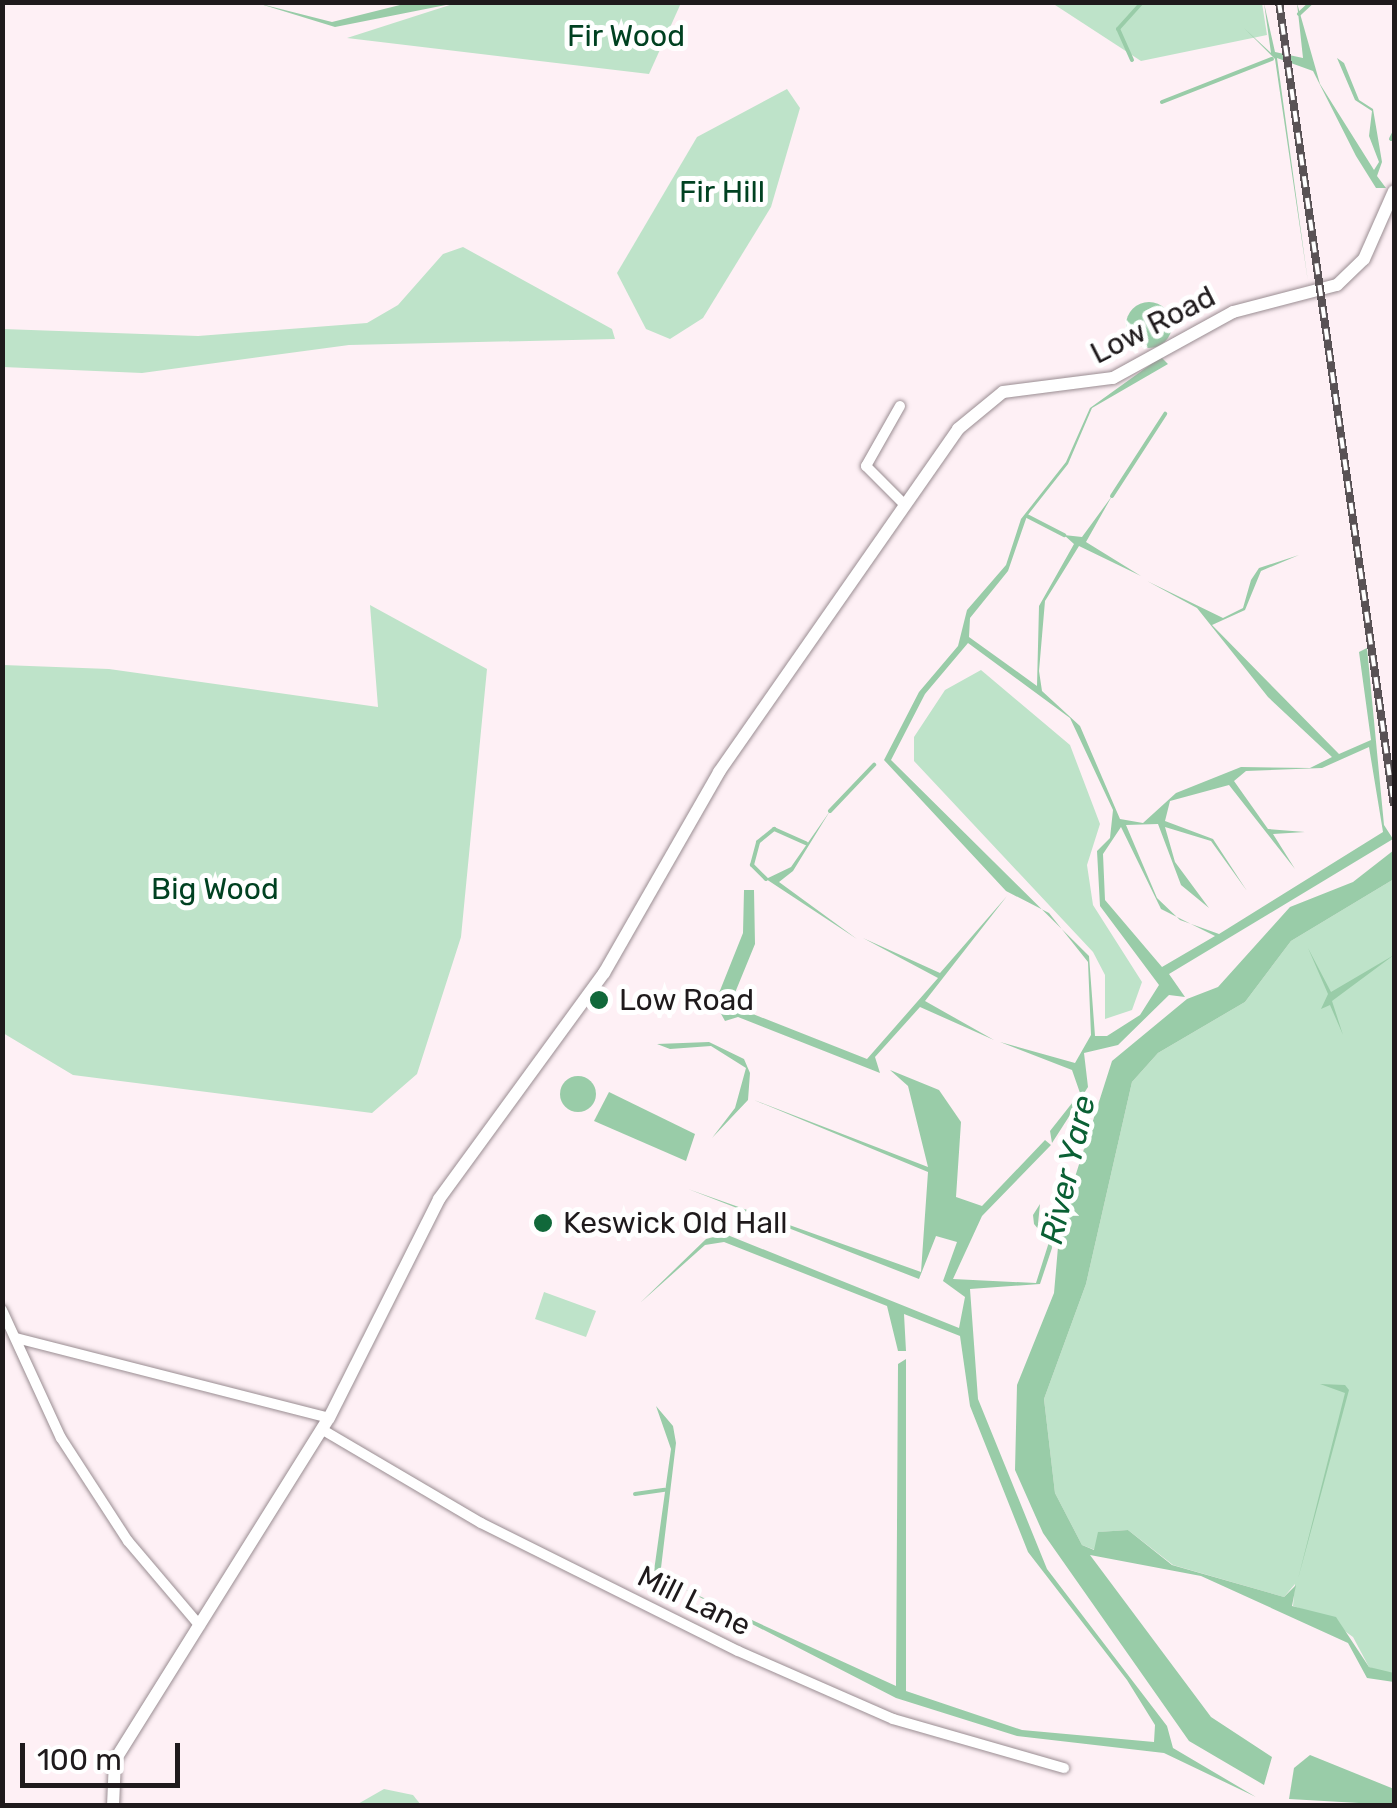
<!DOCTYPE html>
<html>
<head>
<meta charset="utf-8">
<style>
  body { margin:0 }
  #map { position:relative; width:1397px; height:1808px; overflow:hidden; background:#fef0f5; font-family:Rubik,sans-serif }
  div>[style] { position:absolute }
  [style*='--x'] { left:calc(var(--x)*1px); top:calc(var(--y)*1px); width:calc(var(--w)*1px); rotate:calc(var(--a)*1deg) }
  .green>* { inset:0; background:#bee3c9 }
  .water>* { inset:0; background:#99cca8 }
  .round { border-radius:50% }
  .stream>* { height:4px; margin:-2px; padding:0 2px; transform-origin:2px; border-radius:2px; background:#99cca8 }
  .roads { filter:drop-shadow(0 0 2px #9a8d92) drop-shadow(0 0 2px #9a8d92) }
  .minor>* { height:10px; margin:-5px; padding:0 5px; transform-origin:5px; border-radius:5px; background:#fff }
  .tertiary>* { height:12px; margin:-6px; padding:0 6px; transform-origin:6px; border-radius:6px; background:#fff }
  .rail>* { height:8px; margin-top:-4px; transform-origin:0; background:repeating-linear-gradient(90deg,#fff 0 11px,#595255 0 22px); box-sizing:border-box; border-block:2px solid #595255 }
  .dots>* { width:28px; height:28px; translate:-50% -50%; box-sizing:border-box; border:5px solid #fff; border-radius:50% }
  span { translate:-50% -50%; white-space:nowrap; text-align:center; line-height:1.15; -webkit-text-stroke:10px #fff; paint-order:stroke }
  .park-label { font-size:30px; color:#004121 }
  .street-label { font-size:30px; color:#1f1a1c }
  .poi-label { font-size:30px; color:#1f1a1c }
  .left { translate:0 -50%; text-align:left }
  .water-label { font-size:32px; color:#0a6034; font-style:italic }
  .frame { position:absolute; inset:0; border:5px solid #1f1a1c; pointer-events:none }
  .scale { position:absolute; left:20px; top:1743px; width:160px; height:45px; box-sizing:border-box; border:5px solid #1f1a1c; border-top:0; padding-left:12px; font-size:30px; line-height:35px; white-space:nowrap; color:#1f1a1c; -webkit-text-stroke:8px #fff; paint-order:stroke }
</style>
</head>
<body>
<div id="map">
  <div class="green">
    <i style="clip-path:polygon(456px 3px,681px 3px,649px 74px,347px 38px)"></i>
    <i style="clip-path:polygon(1052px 3px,1262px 3px,1267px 35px,1141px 61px)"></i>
    <i style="clip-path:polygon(787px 89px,800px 108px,771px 207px,703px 318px,670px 339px,646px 329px,617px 273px,697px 137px)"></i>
    <i style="clip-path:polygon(463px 247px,612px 329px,615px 339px,349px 345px,142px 373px,3px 367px,3px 329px,198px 336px,367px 323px,398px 305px,443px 254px)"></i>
    <i style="clip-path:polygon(370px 605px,487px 669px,461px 937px,417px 1074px,372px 1113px,73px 1075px,3px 1033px,3px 665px,109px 669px,378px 707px)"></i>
    <i style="clip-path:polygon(981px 670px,1070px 745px,1100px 824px,1087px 865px,1093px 905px,1142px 982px,1132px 1010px,1105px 1019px,1105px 975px,1093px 952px,914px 761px,914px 737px,945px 690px)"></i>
    <i style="clip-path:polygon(1394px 879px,1394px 1673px,1388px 1674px,1369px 1667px,1353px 1637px,1325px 1617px,1293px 1606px,1295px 1584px,1284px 1597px,1173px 1565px,1128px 1530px,1099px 1532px,1095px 1550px,1082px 1545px,1055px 1493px,1044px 1399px,1086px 1284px,1132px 1082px,1158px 1053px,1245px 1002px,1291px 941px)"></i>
    <i style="clip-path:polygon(544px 1292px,596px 1311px,586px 1337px,535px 1319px)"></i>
    <i style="clip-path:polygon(384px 1789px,413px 1795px,421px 1805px,356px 1805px)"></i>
  </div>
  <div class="water">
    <i style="clip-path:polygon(257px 3px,332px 22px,404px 4px,456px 3px,335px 27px)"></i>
    <i style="clip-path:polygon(1264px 3px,1275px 52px,1303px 58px,1297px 3px,1320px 84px,1374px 170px,1379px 162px,1369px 136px,1372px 111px,1355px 100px,1337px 58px,1344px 63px,1359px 100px,1373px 109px,1382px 162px,1377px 176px,1386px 188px,1376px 188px,1356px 156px,1313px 71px,1277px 58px,1308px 282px,1275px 59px,1244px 28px,1271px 53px)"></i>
    <i class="round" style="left:1126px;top:302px;width:46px;height:46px"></i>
    <i style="clip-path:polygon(evenodd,1161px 357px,1168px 364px,1092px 408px,1068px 464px,1027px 516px,1008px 571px,970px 618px,969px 637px,1037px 686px,1039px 606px,1074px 544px,1064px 535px,1082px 537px,1112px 496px,1086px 542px,1141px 576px,1079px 546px,1045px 601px,1039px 671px,1042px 691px,1080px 726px,1120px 819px,1143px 823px,1176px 793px,1241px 767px,1310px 768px,1332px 757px,1268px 697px,1197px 608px,1147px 581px,1223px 618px,1243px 608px,1251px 580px,1259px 568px,1299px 555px,1261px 571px,1245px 610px,1212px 625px,1339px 754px,1371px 740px,1359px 652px,1367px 648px,1384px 825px,1393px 839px,1169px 974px,1185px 997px,1169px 995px,1118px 1045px,1084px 1053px,1088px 1087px,1052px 1143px,1050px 1131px,1080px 1093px,1072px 1070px,1000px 1042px,1075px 1063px,1091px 1035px,1088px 962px,1049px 913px,1006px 891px,884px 760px,919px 692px,958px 646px,967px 610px,1006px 565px,1021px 519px,1066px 462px,1090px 408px,1161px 357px,968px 643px,1070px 718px,1113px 810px,1110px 838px,1097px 851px,1100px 906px,1159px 985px,1140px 1015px,1107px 1036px,1095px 1036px,1089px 956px,891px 760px,925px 694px,968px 643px,1161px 357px,1369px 747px,1383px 832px,1219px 934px,1180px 920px,1157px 898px,1126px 825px,1158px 824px,1181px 885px,1209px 908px,1175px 862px,1165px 827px,1211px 841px,1247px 891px,1213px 839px,1165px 821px,1170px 801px,1229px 785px,1295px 869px,1273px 834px,1305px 832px,1268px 829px,1234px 781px,1246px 771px,1322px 768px,1369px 747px,1161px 357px,1121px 827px,1161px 909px,1215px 936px,1162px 967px,1105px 900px,1103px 854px,1121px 827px)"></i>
    <i style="clip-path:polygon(830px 811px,793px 871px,779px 882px,857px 939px,766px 879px,791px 867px)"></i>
    <i style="clip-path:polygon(1394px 850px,1394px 879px,1291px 941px,1245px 1002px,1158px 1053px,1132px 1082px,1086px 1284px,1044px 1399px,1055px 1493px,1082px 1545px,1094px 1550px,1098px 1532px,1128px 1530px,1172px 1565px,1284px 1597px,1296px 1585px,1292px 1606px,1336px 1617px,1369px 1667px,1394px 1673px,1394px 1682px,1367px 1678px,1348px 1643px,1201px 1576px,1090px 1555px,1211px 1717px,1272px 1757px,1264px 1785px,1189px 1741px,1043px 1533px,1015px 1470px,1017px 1385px,1054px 1293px,1060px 1224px,1112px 1061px,1187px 999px,1218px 987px,1290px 907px,1353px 882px)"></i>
    <i style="clip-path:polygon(744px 890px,754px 890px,755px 944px,730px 1005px,867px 1059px,938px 978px,863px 938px,940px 973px,1007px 896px,925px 1001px,994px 1040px,920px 1007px,875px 1057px,880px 1073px,738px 1017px,725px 1021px,715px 1003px,743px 933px)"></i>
    <i style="clip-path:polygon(1308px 948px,1331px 992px,1394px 955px,1332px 1001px,1343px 1035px,1330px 1005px,1321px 1009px,1328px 994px)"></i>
    <i style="clip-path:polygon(709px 1042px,744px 1059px,750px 1073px,748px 1100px,712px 1138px,735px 1108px,746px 1068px,711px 1046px,670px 1049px,657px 1044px)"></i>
    <i style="clip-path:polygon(890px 1070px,939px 1090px,961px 1122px,956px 1197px,982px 1206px,1045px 1140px,1051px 1145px,982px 1216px,953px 1279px,1036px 1283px,1049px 1242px,1034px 1224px,1033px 1215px,1040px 1204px,1038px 1224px,1051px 1238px,1052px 1248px,1040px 1284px,970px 1289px,978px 1399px,1047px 1569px,1167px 1726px,1173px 1748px,1256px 1797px,1164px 1753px,1017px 1736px,896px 1698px,684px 1589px,896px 1686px,898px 1364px,906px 1359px,906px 1691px,1022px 1730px,1154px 1742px,1155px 1725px,1127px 1680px,1028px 1552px,970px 1406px,960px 1336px,904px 1314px,906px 1351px,898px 1351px,887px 1306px,724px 1242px,705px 1245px,640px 1303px,706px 1239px,725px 1234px,959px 1328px,965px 1297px,943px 1281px,957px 1242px,936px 1236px,919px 1279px,688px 1189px,921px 1272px,928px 1172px,754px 1100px,928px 1167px,908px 1086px)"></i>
    <i class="round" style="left:560px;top:1076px;width:36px;height:36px"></i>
    <i style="clip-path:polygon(609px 1092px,695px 1134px,686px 1161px,594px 1121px)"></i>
    <i style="clip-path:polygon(1320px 1384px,1345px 1385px,1349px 1390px,1298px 1579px,1345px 1393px)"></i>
    <i style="clip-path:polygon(656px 1406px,673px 1426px,676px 1443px,661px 1568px,681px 1587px,654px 1571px,671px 1449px)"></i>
    <i style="clip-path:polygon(1310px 1755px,1394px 1789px,1394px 1805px,1289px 1799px,1294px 1768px)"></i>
  </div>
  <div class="stream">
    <i style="--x:1299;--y:14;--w:18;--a:-43"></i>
    <i style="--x:1132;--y:60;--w:34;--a:-114"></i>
    <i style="--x:1118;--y:29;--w:36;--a:-48"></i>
    <i style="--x:1162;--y:102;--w:118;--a:-21.4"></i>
    <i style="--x:1391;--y:139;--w:7;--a:-63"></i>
    <i style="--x:1112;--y:496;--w:98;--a:-57.1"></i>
    <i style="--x:1027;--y:516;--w:42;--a:27.2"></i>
    <i style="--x:830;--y:811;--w:64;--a:-46.3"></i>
    <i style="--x:766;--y:879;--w:20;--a:-135"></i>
    <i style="--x:752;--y:865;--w:24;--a:-75"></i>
    <i style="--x:758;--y:842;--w:21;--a:-39"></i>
    <i style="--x:774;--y:829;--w:35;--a:24"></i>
    <i style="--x:635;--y:1494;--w:30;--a:-8"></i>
  </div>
  <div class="roads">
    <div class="minor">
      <i style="--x:900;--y:406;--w:69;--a:119.5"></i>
      <i style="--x:866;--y:466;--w:54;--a:45"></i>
      <i style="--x:2;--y:1310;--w:141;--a:65.3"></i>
      <i style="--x:61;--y:1438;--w:123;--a:57"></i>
      <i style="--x:128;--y:1541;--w:111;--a:49.7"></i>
      <i style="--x:16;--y:1338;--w:323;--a:14.3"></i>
      <i style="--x:323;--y:1430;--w:183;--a:30.5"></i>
      <i style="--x:481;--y:1523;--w:287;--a:26.5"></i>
      <i style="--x:738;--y:1651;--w:169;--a:23.7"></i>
      <i style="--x:893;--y:1719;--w:178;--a:16"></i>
    </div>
    <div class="tertiary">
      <i style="--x:113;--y:1806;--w:46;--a:-87.5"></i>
      <i style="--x:115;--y:1760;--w:403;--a:-58"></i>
      <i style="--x:329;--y:1418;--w:245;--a:-63.3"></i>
      <i style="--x:439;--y:1199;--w:280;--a:-53.9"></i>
      <i style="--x:604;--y:973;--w:232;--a:-60.2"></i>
      <i style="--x:719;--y:772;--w:418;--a:-55.1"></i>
      <i style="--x:958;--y:429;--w:58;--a:-39.4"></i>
      <i style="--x:1003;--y:392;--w:111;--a:-7.3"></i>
      <i style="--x:1113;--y:378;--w:137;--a:-28.8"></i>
      <i style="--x:1233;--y:312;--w:107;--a:-14.6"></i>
      <i style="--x:1337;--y:285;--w:37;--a:-44"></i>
      <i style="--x:1364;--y:259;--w:74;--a:-66.2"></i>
    </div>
  </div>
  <div class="rail">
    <i style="--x:1279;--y:2;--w:812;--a:81.86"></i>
  </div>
  <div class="dots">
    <i style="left:599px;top:1000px;background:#11683a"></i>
    <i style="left:543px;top:1223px;background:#11683a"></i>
  </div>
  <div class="park-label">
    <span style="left:626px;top:36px">Fir Wood</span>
    <span style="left:722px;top:192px">Fir Hill</span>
    <span style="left:215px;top:889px">Big Wood</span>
  </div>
  <div class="street-label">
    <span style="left:1153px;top:325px;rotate:-27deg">Low Road</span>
    <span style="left:694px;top:1601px;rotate:26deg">Mill Lane</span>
  </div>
  <div class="poi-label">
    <span class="left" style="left:619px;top:1000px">Low Road</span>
    <span class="left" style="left:563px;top:1223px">Keswick Old Hall</span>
  </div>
  <div class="water-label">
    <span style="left:1068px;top:1170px;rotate:-77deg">River Yare</span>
  </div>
  <div class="frame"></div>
  <div class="scale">100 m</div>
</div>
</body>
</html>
